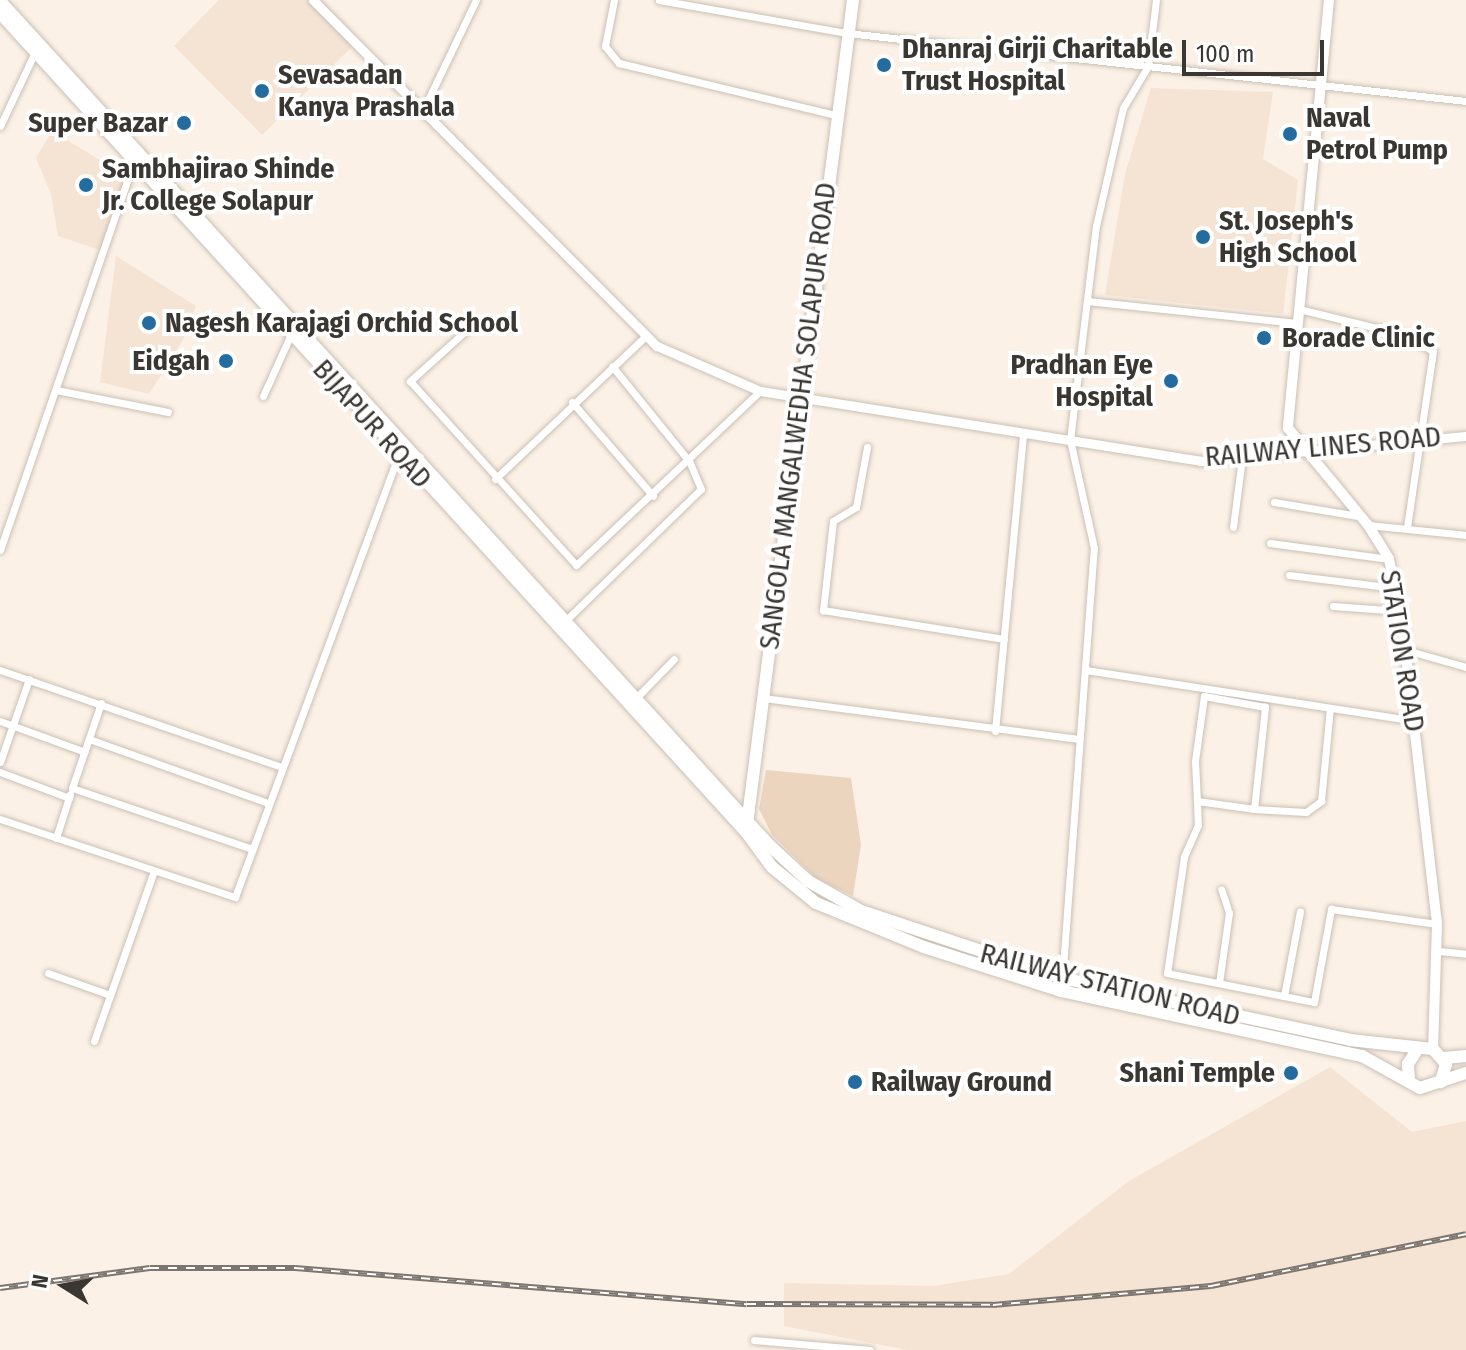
<!DOCTYPE html>
<html>
<head>
<meta charset="utf-8">
<style>
  body { margin:0 }
  #map { position:relative; width:1466px; height:1350px; overflow:hidden; background:#fcf1e6; font-family:"Fira Sans Condensed",sans-serif }
  div>[style] { position:absolute }
  [style*='--x'] { left:calc(var(--x)*1px); top:calc(var(--y)*1px); width:calc(var(--w)*1px); rotate:calc(var(--a)*1deg) }
  .built>* { inset:0; background:#f5e4d4 }
  .green>* { inset:0; background:#ebd5bf }
  .roads { filter:drop-shadow(0 0 2px #cac0b5) drop-shadow(0 0 2px #cac0b5) }
  .minor>* { height:7px; margin:-3.5px; padding:0 3.5px; transform-origin:3.5px; border-radius:3.5px; background:#fff }
  .tertiary>* { height:9px; margin:-4.5px; padding:0 4.5px; transform-origin:4.5px; border-radius:4.5px; background:#fff }
  .secondary>* { height:10px; margin:-5px; padding:0 5px; transform-origin:5px; border-radius:5px; background:#fff }
  .primary>* { height:12px; margin:-6px; padding:0 6px; transform-origin:6px; border-radius:6px; background:#fff }
  .trunk>* { height:12px; margin:-6px; padding:0 6px; transform-origin:6px; border-radius:6px; background:#fff }
  .rail>* { height:6px; margin-top:-3px; transform-origin:0; background:repeating-linear-gradient(90deg,#fff 0 9px,#7d7670 0 18px); box-sizing:border-box; border-block:2px solid #7d7670 }
  .dots>* { width:22px; height:22px; translate:-50% -50%; box-sizing:border-box; border:4px solid #fff; border-radius:50% }
  span { translate:-50% -50%; white-space:nowrap; text-align:center; line-height:1.15; -webkit-text-stroke:8px #fff; paint-order:stroke }
  .poi-label { font-size:28px; color:#3a3632; font-weight:700 }
  .left { translate:0 -50%; text-align:left }
  .right { translate:-100% -50%; text-align:right }
  .street-label { font-size:28px; color:#3a3632 }
  .north { position:absolute; left:24px; top:1246px; width:80px; height:80px; -webkit-text-stroke:6px #fff; paint-order:stroke; rotate:281deg; font-size:22px; font-weight:700; line-height:32px; text-align:center; color:#3a3632 }
  .north::after { content:''; display:block; margin:auto; width:28px; height:36px; background:#3a3632; clip-path:polygon(50% 0,100% 100%,50% 72%,0 100%) }
  .scale { position:absolute; left:1182px; top:40px; width:142px; height:36px; box-sizing:border-box; border:4px solid #3a3632; border-top:0; padding-left:10px; font-size:24px; line-height:28px; white-space:nowrap; color:#3a3632; -webkit-text-stroke:6px #fff; paint-order:stroke }
</style>
</head>
<body>
<div id="map">
  <div class="built">
    <i style="clip-path:polygon(219px 0,311px 0,355px 44px,262px 135px,174px 46px)"></i>
    <i style="clip-path:polygon(1151px 88px,1273px 92px,1263px 159px,1298px 180px,1283px 314px,1105px 295px,1125px 174px)"></i>
    <i style="clip-path:polygon(52px 131px,128px 177px,103px 251px,58px 236px,51px 194px,36px 158px)"></i>
    <i style="clip-path:polygon(116px 256px,196px 306px,183px 340px,149px 394px,100px 382px)"></i>
    <i style="clip-path:polygon(1330px 1067px,1412px 1132px,1466px 1121px,1466px 1350px,907px 1350px,784px 1326px,784px 1283px,933px 1286px,1009px 1274px,1129px 1181px)"></i>
  </div>
  <div class="green">
    <i style="clip-path:polygon(766px 770px,851px 778px,861px 845px,853px 896px,816px 878px,772px 835px,759px 809px)"></i>
  </div>
  <div class="roads">
    <div class="minor">
      <i style="--x:614;--y:0;--w:47;--a:101.1"></i>
      <i style="--x:605;--y:46;--w:22;--a:51"></i>
      <i style="--x:619;--y:63;--w:222;--a:13.5"></i>
      <i style="--x:659;--y:0;--w:191;--a:10"></i>
      <i style="--x:847;--y:33;--w:623;--a:6.27"></i>
      <i style="--x:424;--y:108;--w:120;--a:-64.3"></i>
      <i style="--x:0;--y:126;--w:82;--a:-64.7"></i>
      <i style="--x:1087;--y:301;--w:211;--a:6"></i>
      <i style="--x:1299;--y:309;--w:110;--a:13.7"></i>
      <i style="--x:1406;--y:335;--w:31;--a:31"></i>
      <i style="--x:1433;--y:351;--w:179;--a:98.4"></i>
      <i style="--x:472;--y:325;--w:84;--a:137.9"></i>
      <i style="--x:410;--y:381;--w:248;--a:47.9"></i>
      <i style="--x:576;--y:565;--w:253;--a:-43.4"></i>
      <i style="--x:56;--y:390;--w:114;--a:11.1"></i>
      <i style="--x:263;--y:396;--w:68;--a:-65.7"></i>
      <i style="--x:572;--y:402;--w:124;--a:49.2"></i>
      <i style="--x:867;--y:447;--w:61;--a:100.4"></i>
      <i style="--x:856;--y:507;--w:27;--a:149"></i>
      <i style="--x:833;--y:521;--w:90;--a:96.4"></i>
      <i style="--x:823;--y:610;--w:183;--a:9.1"></i>
      <i style="--x:495;--y:479;--w:209;--a:-43.5"></i>
      <i style="--x:1274;--y:502;--w:85;--a:9.5"></i>
      <i style="--x:1368;--y:525;--w:99;--a:5.8"></i>
      <i style="--x:1233;--y:527;--w:70;--a:-82.6"></i>
      <i style="--x:1270;--y:543;--w:120;--a:7.7"></i>
      <i style="--x:0;--y:550;--w:414;--a:-71"></i>
      <i style="--x:1289;--y:575;--w:107;--a:7"></i>
      <i style="--x:1333;--y:606;--w:67;--a:4.3"></i>
      <i style="--x:563;--y:623;--w:192;--a:-44.2"></i>
      <i style="--x:701;--y:489;--w:30;--a:-113"></i>
      <i style="--x:689;--y:461;--w:122;--a:-129"></i>
      <i style="--x:1406;--y:650;--w:62;--a:15.8"></i>
      <i style="--x:0;--y:670;--w:297;--a:19"></i>
      <i style="--x:1086;--y:670;--w:332;--a:8.8"></i>
      <i style="--x:637;--y:697;--w:53;--a:-45.8"></i>
      <i style="--x:763;--y:698;--w:319;--a:7.4"></i>
      <i style="--x:101;--y:703;--w:90;--a:108.8"></i>
      <i style="--x:72;--y:788;--w:190;--a:18.7"></i>
      <i style="--x:0;--y:721;--w:90;--a:20"></i>
      <i style="--x:995;--y:731;--w:299;--a:-84.6"></i>
      <i style="--x:89;--y:739;--w:190;--a:19.7"></i>
      <i style="--x:0;--y:762;--w:88;--a:-70.7"></i>
      <i style="--x:0;--y:772;--w:74;--a:20.6"></i>
      <i style="--x:1197;--y:801;--w:58;--a:8"></i>
      <i style="--x:1254;--y:809;--w:103;--a:-83.8"></i>
      <i style="--x:1265;--y:707;--w:62;--a:-169.8"></i>
      <i style="--x:1204;--y:696;--w:66;--a:97.9"></i>
      <i style="--x:1195;--y:761;--w:40;--a:87.1"></i>
      <i style="--x:1197;--y:801;--w:24;--a:88"></i>
      <i style="--x:1198;--y:825;--w:35;--a:114"></i>
      <i style="--x:1184;--y:857;--w:117;--a:98.3"></i>
      <i style="--x:1167;--y:973;--w:150;--a:11.2"></i>
      <i style="--x:1314;--y:1002;--w:95;--a:-79.6"></i>
      <i style="--x:1331;--y:909;--w:107;--a:8.1"></i>
      <i style="--x:1254;--y:809;--w:52;--a:3.3"></i>
      <i style="--x:1306;--y:812;--w:19;--a:-36"></i>
      <i style="--x:1321;--y:801;--w:93;--a:-84.5"></i>
      <i style="--x:0;--y:819;--w:248;--a:18.4"></i>
      <i style="--x:235;--y:897;--w:472;--a:-69.7"></i>
      <i style="--x:56;--y:838;--w:46;--a:-72.3"></i>
      <i style="--x:1439;--y:951;--w:27;--a:6"></i>
      <i style="--x:48;--y:973;--w:66;--a:19.5"></i>
      <i style="--x:1062;--y:981;--w:434;--a:-85.8"></i>
      <i style="--x:1094;--y:548;--w:111;--a:-102.5"></i>
      <i style="--x:1070;--y:440;--w:216;--a:-83.1"></i>
      <i style="--x:1096;--y:226;--w:121;--a:-77.1"></i>
      <i style="--x:1123;--y:108;--w:49;--a:-59.2"></i>
      <i style="--x:1148;--y:66;--w:66;--a:-83.1"></i>
      <i style="--x:1219;--y:983;--w:71;--a:-81.9"></i>
      <i style="--x:1229;--y:913;--w:25;--a:-108"></i>
      <i style="--x:1284;--y:996;--w:86;--a:-79.3"></i>
      <i style="--x:94;--y:1041;--w:180;--a:-70.6"></i>
      <i style="--x:754;--y:1340;--w:116;--a:4.9"></i>
    </div>
    <div class="tertiary">
      <i style="--x:313;--y:0;--w:488;--a:45.2"></i>
      <i style="--x:657;--y:346;--w:112;--a:23.6"></i>
      <i style="--x:760;--y:391;--w:446;--a:9"></i>
      <i style="--x:1200;--y:461;--w:267;--a:-5.4"></i>
    </div>
    <div class="secondary">
      <i style="--x:1329;--y:0;--w:430;--a:95.5"></i>
      <i style="--x:1288;--y:428;--w:126;--a:50.5"></i>
      <i style="--x:1368;--y:525;--w:40;--a:58"></i>
      <i style="--x:1389;--y:559;--w:63;--a:78.2"></i>
      <i style="--x:1402;--y:621;--w:305;--a:83.4"></i>
      <i style="--x:1437;--y:924;--w:125;--a:91.8"></i>
    </div>
    <div class="primary">
      <i style="--x:0;--y:1;--w:1142;--a:47.66"></i>
      <i style="--x:769;--y:845;--w:53;--a:42.7"></i>
      <i style="--x:808;--y:881;--w:61;--a:29.5"></i>
      <i style="--x:861;--y:911;--w:212;--a:18.4"></i>
      <i style="--x:1062;--y:978;--w:295;--a:12.1"></i>
      <i style="--x:1350;--y:1040;--w:83;--a:6.2"></i>
      <i style="--x:1433;--y:1049;--w:20;--a:49"></i>
      <i style="--x:1446;--y:1064;--w:19;--a:106"></i>
      <i style="--x:0;--y:13;--w:1108;--a:47.67"></i>
      <i style="--x:746;--y:832;--w:44;--a:53.4"></i>
      <i style="--x:772;--y:867;--w:57;--a:39.3"></i>
      <i style="--x:816;--y:903;--w:117;--a:22.2"></i>
      <i style="--x:924;--y:947;--w:144;--a:17.8"></i>
      <i style="--x:1061;--y:991;--w:308;--a:12.2"></i>
      <i style="--x:1362;--y:1056;--w:66;--a:28.9"></i>
      <i style="--x:1420;--y:1088;--w:48;--a:-18.1"></i>
      <i style="--x:1444;--y:1058;--w:22;--a:-5"></i>
      <i style="--x:1409;--y:1080;--w:16;--a:-94"></i>
      <i style="--x:1408;--y:1064;--w:17;--a:-57"></i>
    </div>
    <div class="trunk">
      <i style="--x:746;--y:832;--w:839;--a:-82.67"></i>
    </div>
  </div>
  <div class="rail">
    <i style="--x:0;--y:1288;--w:151;--a:-7.6"></i>
    <i style="--x:150;--y:1268;--w:145;--a:0"></i>
    <i style="--x:295;--y:1268;--w:453;--a:4.6"></i>
    <i style="--x:747;--y:1304;--w:246;--a:0.2"></i>
    <i style="--x:993;--y:1305;--w:219;--a:-5"></i>
    <i style="--x:1211;--y:1286;--w:260;--a:-11.5"></i>
  </div>
  <div class="dots">
    <i style="left:884px;top:65px;background:#246ca0"></i>
    <i style="left:262px;top:91px;background:#246ca0"></i>
    <i style="left:184px;top:123px;background:#246ca0"></i>
    <i style="left:1290px;top:134px;background:#246ca0"></i>
    <i style="left:86px;top:185px;background:#246ca0"></i>
    <i style="left:1203px;top:237px;background:#246ca0"></i>
    <i style="left:149px;top:323px;background:#246ca0"></i>
    <i style="left:1264px;top:338px;background:#246ca0"></i>
    <i style="left:226px;top:361px;background:#246ca0"></i>
    <i style="left:1171px;top:381px;background:#246ca0"></i>
    <i style="left:1291px;top:1073px;background:#246ca0"></i>
    <i style="left:855px;top:1082px;background:#246ca0"></i>
  </div>
  <div class="poi-label">
    <span class="left" style="left:902px;top:65px">Dhanraj Girji Charitable<br>Trust Hospital</span>
    <span class="left" style="left:278px;top:91px">Sevasadan<br>Kanya Prashala</span>
    <span class="left" style="left:1306px;top:134px">Naval<br>Petrol Pump</span>
    <span class="right" style="left:168px;top:123px">Super Bazar</span>
    <span class="left" style="left:102px;top:185px">Sambhajirao Shinde<br>Jr. College Solapur</span>
    <span class="left" style="left:1219px;top:237px">St. Joseph's<br>High School</span>
    <span class="left" style="left:165px;top:323px">Nagesh Karajagi Orchid School</span>
    <span class="left" style="left:1282px;top:338px">Borade Clinic</span>
    <span class="right" style="left:210px;top:361px">Eidgah</span>
    <span class="right" style="left:1153px;top:381px">Pradhan Eye<br>Hospital</span>
    <span class="right" style="left:1275px;top:1073px">Shani Temple</span>
    <span class="left" style="left:871px;top:1082px">Railway Ground</span>
  </div>
  <div class="street-label">
    <span style="left:798px;top:416px;rotate:-83deg">SANGOLA MANGALWEDHA SOLAPUR ROAD</span>
    <span style="left:372px;top:424px;rotate:48deg">BIJAPUR ROAD</span>
    <span style="left:1323px;top:447px;rotate:-5deg">RAILWAY LINES ROAD</span>
    <span style="left:1402px;top:651px;rotate:81deg">STATION ROAD</span>
    <span style="left:1110px;top:985px;rotate:14deg">RAILWAY STATION ROAD</span>
  </div>
  <div class="north">N</div>
  <div class="scale">100 m</div>
</div>
</body>
</html>
